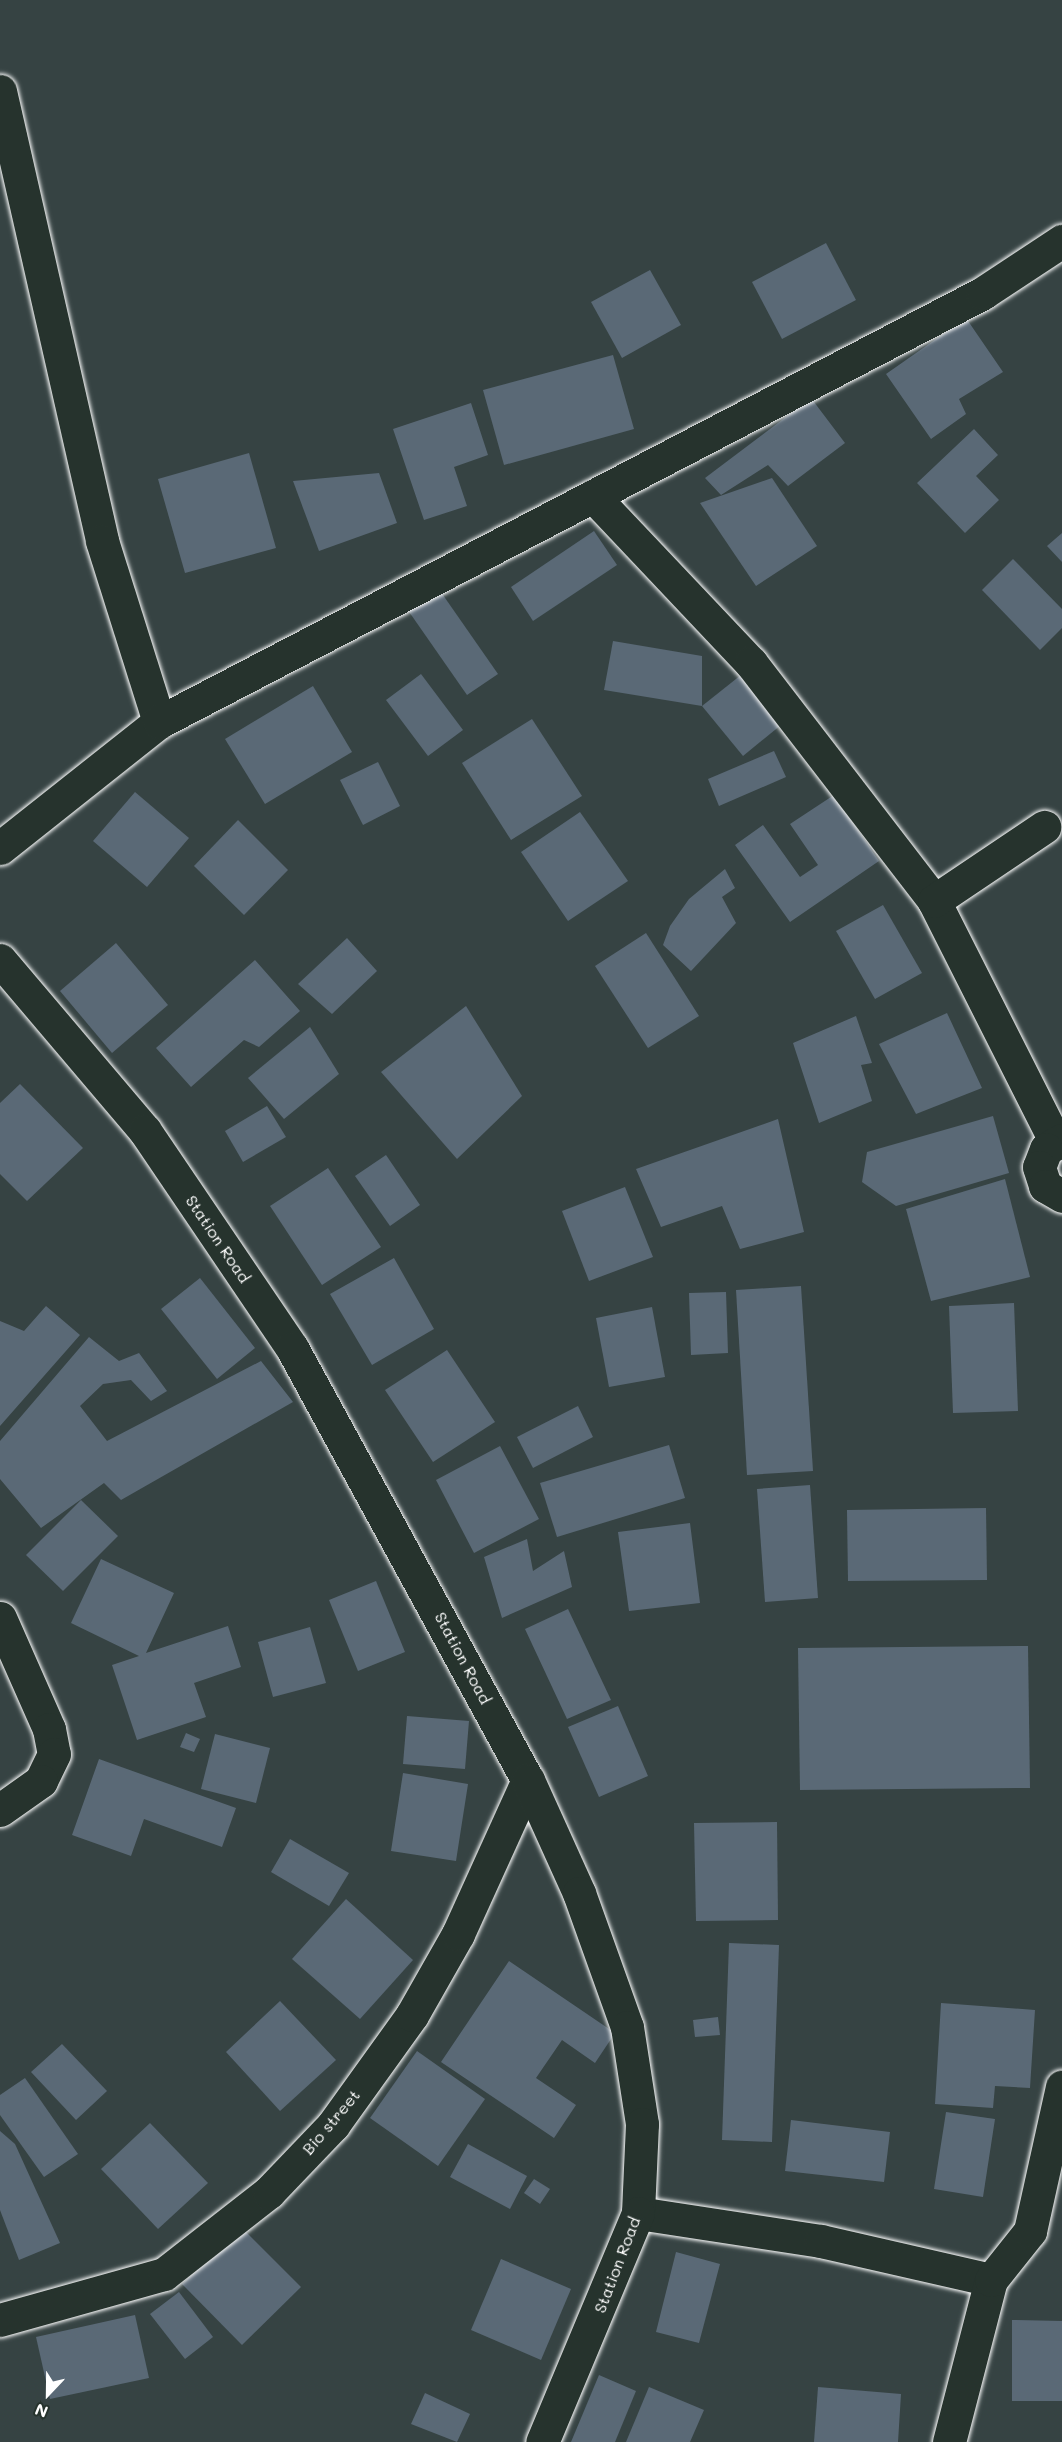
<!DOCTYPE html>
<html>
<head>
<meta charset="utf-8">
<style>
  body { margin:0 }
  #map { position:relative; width:1062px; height:2442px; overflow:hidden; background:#364343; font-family:Mali,sans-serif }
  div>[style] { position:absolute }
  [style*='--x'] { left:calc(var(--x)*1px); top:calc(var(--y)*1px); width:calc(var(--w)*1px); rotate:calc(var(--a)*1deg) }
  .building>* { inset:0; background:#5a6976 }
  .roads { filter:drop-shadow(0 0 2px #fff) drop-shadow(0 0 2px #fff) }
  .minor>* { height:33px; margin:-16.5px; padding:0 16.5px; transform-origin:16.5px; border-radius:16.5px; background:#26332d }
  .secondary>* { height:33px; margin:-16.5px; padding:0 16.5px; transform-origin:16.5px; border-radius:16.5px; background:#26332d }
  span { translate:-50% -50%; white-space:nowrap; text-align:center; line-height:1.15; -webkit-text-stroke:6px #26332d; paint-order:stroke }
  .street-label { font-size:16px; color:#fff }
  .north { position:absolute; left:18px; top:2364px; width:60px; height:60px; -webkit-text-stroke:4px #26332d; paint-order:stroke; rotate:202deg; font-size:16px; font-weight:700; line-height:24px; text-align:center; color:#fff }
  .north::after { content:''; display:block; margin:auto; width:21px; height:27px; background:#fff; clip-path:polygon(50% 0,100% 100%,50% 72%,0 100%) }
</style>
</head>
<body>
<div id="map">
  <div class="building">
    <i style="clip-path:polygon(826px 243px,856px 300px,782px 339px,752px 282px)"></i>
    <i style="clip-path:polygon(650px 270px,681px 325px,622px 358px,591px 302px)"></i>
    <i style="clip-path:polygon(966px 318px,1003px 372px,959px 399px,966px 414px,931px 439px,886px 374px)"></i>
    <i style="clip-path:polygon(613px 355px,634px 429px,504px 465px,483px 390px)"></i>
    <i style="clip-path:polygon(811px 398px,845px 443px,788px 486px,768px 465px,721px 495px,705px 478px)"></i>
    <i style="clip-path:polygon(471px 403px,488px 455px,454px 467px,467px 506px,424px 520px,393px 429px)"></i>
    <i style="clip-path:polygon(974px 429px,998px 455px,976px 476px,999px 500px,965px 533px,917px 483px)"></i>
    <i style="clip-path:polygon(249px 453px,276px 548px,185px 573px,158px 479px)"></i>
    <i style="clip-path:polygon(379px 473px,397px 523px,319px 551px,293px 481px)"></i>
    <i style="clip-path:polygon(772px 478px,817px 546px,756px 586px,700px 503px)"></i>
    <i style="clip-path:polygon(594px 531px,617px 565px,533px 621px,511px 587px)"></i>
    <i style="clip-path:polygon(1062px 533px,1062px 562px,1047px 546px)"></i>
    <i style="clip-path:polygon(1013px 559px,1062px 609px,1062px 628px,1040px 650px,982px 590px)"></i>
    <i style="clip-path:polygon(436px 585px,498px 674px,467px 695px,405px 606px)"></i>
    <i style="clip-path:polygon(613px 641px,702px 656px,702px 706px,604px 690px)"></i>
    <i style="clip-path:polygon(421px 674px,463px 730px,428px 756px,386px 700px)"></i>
    <i style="clip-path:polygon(741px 675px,781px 725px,743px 756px,702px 706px)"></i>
    <i style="clip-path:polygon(313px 686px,352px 752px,265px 804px,225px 739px)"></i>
    <i style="clip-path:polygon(532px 719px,582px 796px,511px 840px,462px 763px)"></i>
    <i style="clip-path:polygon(774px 751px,786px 777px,719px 806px,708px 779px)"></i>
    <i style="clip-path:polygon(378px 762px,400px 806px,363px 825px,340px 780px)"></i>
    <i style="clip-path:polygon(135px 792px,189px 838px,147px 887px,93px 841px)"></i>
    <i style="clip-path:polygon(834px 795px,879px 861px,790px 922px,735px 845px,763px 825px,800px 877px,818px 865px,790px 824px)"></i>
    <i style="clip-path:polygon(580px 812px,628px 881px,568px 921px,521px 852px)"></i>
    <i style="clip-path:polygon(238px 820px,288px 870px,244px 915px,194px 866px)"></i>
    <i style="clip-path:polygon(725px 869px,735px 888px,722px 897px,736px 923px,691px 971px,663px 945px,670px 926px,689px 899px)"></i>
    <i style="clip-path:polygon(883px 905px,922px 973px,875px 999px,836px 931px)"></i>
    <i style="clip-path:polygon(646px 933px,699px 1016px,648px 1048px,595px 966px)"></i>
    <i style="clip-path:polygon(347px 938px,377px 971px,332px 1014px,298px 984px)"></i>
    <i style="clip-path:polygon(116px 943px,168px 1005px,112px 1053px,60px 991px)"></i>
    <i style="clip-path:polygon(255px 960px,300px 1011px,259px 1047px,244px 1040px,191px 1087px,156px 1048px)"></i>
    <i style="clip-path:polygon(466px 1006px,522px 1096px,457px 1159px,381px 1072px)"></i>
    <i style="clip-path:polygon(947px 1013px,982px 1088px,916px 1114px,879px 1044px)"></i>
    <i style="clip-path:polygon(856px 1016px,872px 1063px,861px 1065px,872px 1101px,819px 1123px,793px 1043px)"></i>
    <i style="clip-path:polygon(310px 1027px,339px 1074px,284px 1119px,248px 1078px)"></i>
    <i style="clip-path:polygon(20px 1084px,83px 1148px,27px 1201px,0 1174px,0 1103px)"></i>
    <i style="clip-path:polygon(267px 1106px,286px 1137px,243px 1162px,225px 1131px)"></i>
    <i style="clip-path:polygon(993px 1116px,1009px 1173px,896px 1206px,862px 1182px,867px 1152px)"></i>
    <i style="clip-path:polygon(778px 1119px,804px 1232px,740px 1249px,722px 1206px,661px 1227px,636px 1169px)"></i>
    <i style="clip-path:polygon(386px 1155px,420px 1205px,390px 1226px,355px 1176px)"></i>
    <i style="clip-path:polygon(328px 1168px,381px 1247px,322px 1285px,270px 1206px)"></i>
    <i style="clip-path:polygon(1005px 1179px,1030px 1277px,931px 1301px,906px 1209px)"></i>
    <i style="clip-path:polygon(625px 1187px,653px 1257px,589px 1281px,562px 1211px)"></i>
    <i style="clip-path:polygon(394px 1258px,434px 1329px,372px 1365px,330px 1294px)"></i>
    <i style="clip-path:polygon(200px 1278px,255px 1348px,217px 1379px,161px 1309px)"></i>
    <i style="clip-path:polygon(801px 1286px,813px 1471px,747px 1475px,736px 1290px)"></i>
    <i style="clip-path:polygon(726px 1292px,728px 1353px,691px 1355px,689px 1293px)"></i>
    <i style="clip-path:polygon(1014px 1303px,1018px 1411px,953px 1413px,949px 1306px)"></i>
    <i style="clip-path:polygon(46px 1306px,80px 1335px,0 1426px,0 1321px,24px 1331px)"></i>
    <i style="clip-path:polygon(652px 1307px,665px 1377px,609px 1387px,596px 1318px)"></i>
    <i style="clip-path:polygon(89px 1337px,119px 1361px,139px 1353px,167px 1391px,151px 1401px,131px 1380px,103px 1384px,80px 1406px,107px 1441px,261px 1361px,293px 1402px,121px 1500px,104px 1483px,41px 1528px,0 1479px,0 1441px)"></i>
    <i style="clip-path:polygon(447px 1350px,495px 1422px,433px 1462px,385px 1390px)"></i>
    <i style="clip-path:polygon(578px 1406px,593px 1437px,533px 1468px,517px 1437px)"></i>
    <i style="clip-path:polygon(669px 1445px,685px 1498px,557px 1537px,540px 1483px)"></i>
    <i style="clip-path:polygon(500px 1446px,539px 1519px,474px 1553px,436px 1480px)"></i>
    <i style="clip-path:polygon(810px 1485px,818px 1598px,765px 1602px,757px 1489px)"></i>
    <i style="clip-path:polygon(81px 1500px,118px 1536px,63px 1591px,26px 1555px)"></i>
    <i style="clip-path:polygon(986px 1508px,987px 1580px,848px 1581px,847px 1510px)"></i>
    <i style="clip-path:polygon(690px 1523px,700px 1603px,629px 1611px,618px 1532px)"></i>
    <i style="clip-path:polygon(527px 1539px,533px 1571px,564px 1551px,572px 1587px,502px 1618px,484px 1557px)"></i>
    <i style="clip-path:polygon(101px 1559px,174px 1593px,146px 1653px,228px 1626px,241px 1667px,194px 1683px,206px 1717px,137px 1740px,112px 1665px,139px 1656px,71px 1623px)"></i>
    <i style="clip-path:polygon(376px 1581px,405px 1652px,358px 1671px,329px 1600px)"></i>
    <i style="clip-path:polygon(568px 1609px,611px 1700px,567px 1719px,525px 1629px)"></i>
    <i style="clip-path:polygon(310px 1627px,326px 1683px,273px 1697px,258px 1642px)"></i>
    <i style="clip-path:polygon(1028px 1646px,1030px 1788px,800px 1790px,798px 1648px)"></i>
    <i style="clip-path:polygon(618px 1706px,648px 1776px,599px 1797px,568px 1727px)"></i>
    <i style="clip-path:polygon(407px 1716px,469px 1721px,465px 1769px,403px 1764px)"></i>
    <i style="clip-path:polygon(186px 1733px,200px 1739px,194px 1752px,180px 1747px)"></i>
    <i style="clip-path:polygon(215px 1734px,270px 1748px,256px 1803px,201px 1789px)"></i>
    <i style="clip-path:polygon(99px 1759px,236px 1808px,222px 1847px,144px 1819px,131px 1856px,72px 1835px)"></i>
    <i style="clip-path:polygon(403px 1773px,468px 1784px,456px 1861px,391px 1851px)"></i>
    <i style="clip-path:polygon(777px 1822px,778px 1920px,696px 1921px,694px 1823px)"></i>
    <i style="clip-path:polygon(290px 1839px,349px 1873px,329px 1906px,271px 1872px)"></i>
    <i style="clip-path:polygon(346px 1899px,413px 1960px,360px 2019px,292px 1959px)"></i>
    <i style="clip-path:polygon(729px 1943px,779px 1945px,772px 2142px,722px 2140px)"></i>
    <i style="clip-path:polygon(509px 1961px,615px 2033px,595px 2063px,562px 2040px,536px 2078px,576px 2105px,554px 2138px,441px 2062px)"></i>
    <i style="clip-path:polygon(280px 2001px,336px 2060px,280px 2111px,226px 2052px)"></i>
    <i style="clip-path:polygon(941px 2003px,1035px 2010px,1030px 2088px,995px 2086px,993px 2108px,935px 2104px)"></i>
    <i style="clip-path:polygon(718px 2017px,720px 2035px,695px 2037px,693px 2020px)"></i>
    <i style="clip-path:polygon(62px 2044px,107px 2091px,76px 2120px,31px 2072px)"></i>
    <i style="clip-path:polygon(417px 2051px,485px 2099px,438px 2166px,370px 2118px)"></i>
    <i style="clip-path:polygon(25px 2078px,78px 2154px,44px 2177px,0 2115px,0 2095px)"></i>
    <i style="clip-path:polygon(946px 2112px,995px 2119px,983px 2197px,934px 2189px)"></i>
    <i style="clip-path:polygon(791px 2120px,890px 2132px,884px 2182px,785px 2171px)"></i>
    <i style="clip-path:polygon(150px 2123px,208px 2183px,158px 2229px,101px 2169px)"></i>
    <i style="clip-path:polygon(0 2131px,15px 2144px,60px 2243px,19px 2260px,0 2210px)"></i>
    <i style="clip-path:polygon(468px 2144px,527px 2176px,510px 2209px,450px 2177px)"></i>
    <i style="clip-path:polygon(534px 2179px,550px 2189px,540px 2204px,524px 2193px)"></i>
    <i style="clip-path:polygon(241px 2227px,301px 2287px,242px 2345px,182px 2284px)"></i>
    <i style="clip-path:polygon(676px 2252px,720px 2264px,699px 2343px,656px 2332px)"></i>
    <i style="clip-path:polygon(501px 2259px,571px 2289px,541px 2360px,471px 2330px)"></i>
    <i style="clip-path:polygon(179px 2292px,213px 2337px,185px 2359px,150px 2314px)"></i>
    <i style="clip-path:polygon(135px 2315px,149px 2378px,50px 2399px,36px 2337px)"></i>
    <i style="clip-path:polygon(1012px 2320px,1062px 2321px,1062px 2401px,1012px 2401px)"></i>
    <i style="clip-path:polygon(599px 2375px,636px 2391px,615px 2442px,571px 2442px)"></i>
    <i style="clip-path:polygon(649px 2387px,704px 2410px,690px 2442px,626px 2442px)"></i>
    <i style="clip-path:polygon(818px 2387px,901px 2394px,898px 2442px,814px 2442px)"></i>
    <i style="clip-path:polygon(425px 2393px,470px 2414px,457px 2442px,411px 2424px)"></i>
  </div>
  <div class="roads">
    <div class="minor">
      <i style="--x:0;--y:91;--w:461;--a:77.2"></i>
      <i style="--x:102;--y:541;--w:190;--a:72.5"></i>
      <i style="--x:593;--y:496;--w:230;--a:46.6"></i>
      <i style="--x:751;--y:663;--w:300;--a:52.4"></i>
      <i style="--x:934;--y:901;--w:270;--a:63.2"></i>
      <i style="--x:0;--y:848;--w:203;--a:-38.4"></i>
      <i style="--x:159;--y:722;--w:929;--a:-27.5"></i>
      <i style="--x:983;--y:293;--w:95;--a:-33.4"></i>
      <i style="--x:934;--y:901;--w:133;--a:-33.9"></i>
      <i style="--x:1062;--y:1140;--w:18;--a:151"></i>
      <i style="--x:1046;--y:1149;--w:19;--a:111"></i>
      <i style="--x:1039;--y:1167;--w:20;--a:72"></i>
      <i style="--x:1045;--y:1186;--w:20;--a:30"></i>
      <i style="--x:0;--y:1618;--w:121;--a:66.2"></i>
      <i style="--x:49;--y:1729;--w:25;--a:79"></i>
      <i style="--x:54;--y:1754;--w:30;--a:116"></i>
      <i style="--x:41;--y:1781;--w:50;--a:144.7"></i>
      <i style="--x:638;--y:2213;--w:185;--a:8.7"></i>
      <i style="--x:821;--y:2241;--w:174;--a:12.9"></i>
      <i style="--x:0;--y:2320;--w:170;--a:-15.7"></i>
      <i style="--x:164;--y:2274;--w:133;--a:-38"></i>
      <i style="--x:269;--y:2192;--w:93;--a:-46.3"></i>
      <i style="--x:333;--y:2125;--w:135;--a:-54.3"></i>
      <i style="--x:412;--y:2015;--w:93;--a:-60.4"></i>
      <i style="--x:458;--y:1934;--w:169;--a:-65.6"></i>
      <i style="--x:949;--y:2442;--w:167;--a:-75.5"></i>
      <i style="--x:991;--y:2280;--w:63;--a:-51.5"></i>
      <i style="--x:1030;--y:2231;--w:148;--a:-77.5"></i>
    </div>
    <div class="secondary">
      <i style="--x:0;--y:960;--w:224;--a:49.7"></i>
      <i style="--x:145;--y:1131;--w:262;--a:55.9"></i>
      <i style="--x:292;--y:1348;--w:492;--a:61.4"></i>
      <i style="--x:528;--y:1780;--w:124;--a:65.7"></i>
      <i style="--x:579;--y:1893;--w:142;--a:70.3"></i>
      <i style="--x:627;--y:2027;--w:98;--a:81.2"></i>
      <i style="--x:642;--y:2124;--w:89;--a:92.6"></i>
      <i style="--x:638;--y:2213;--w:248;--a:112.7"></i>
    </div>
  </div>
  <div class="street-label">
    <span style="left:218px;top:1239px;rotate:56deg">Station Road</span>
    <span style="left:463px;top:1658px;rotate:62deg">Station Road</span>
    <span style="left:331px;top:2122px;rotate:-50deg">Bio street</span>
    <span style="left:617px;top:2265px;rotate:-69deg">Station Road</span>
  </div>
  <div class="north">N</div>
</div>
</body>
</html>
